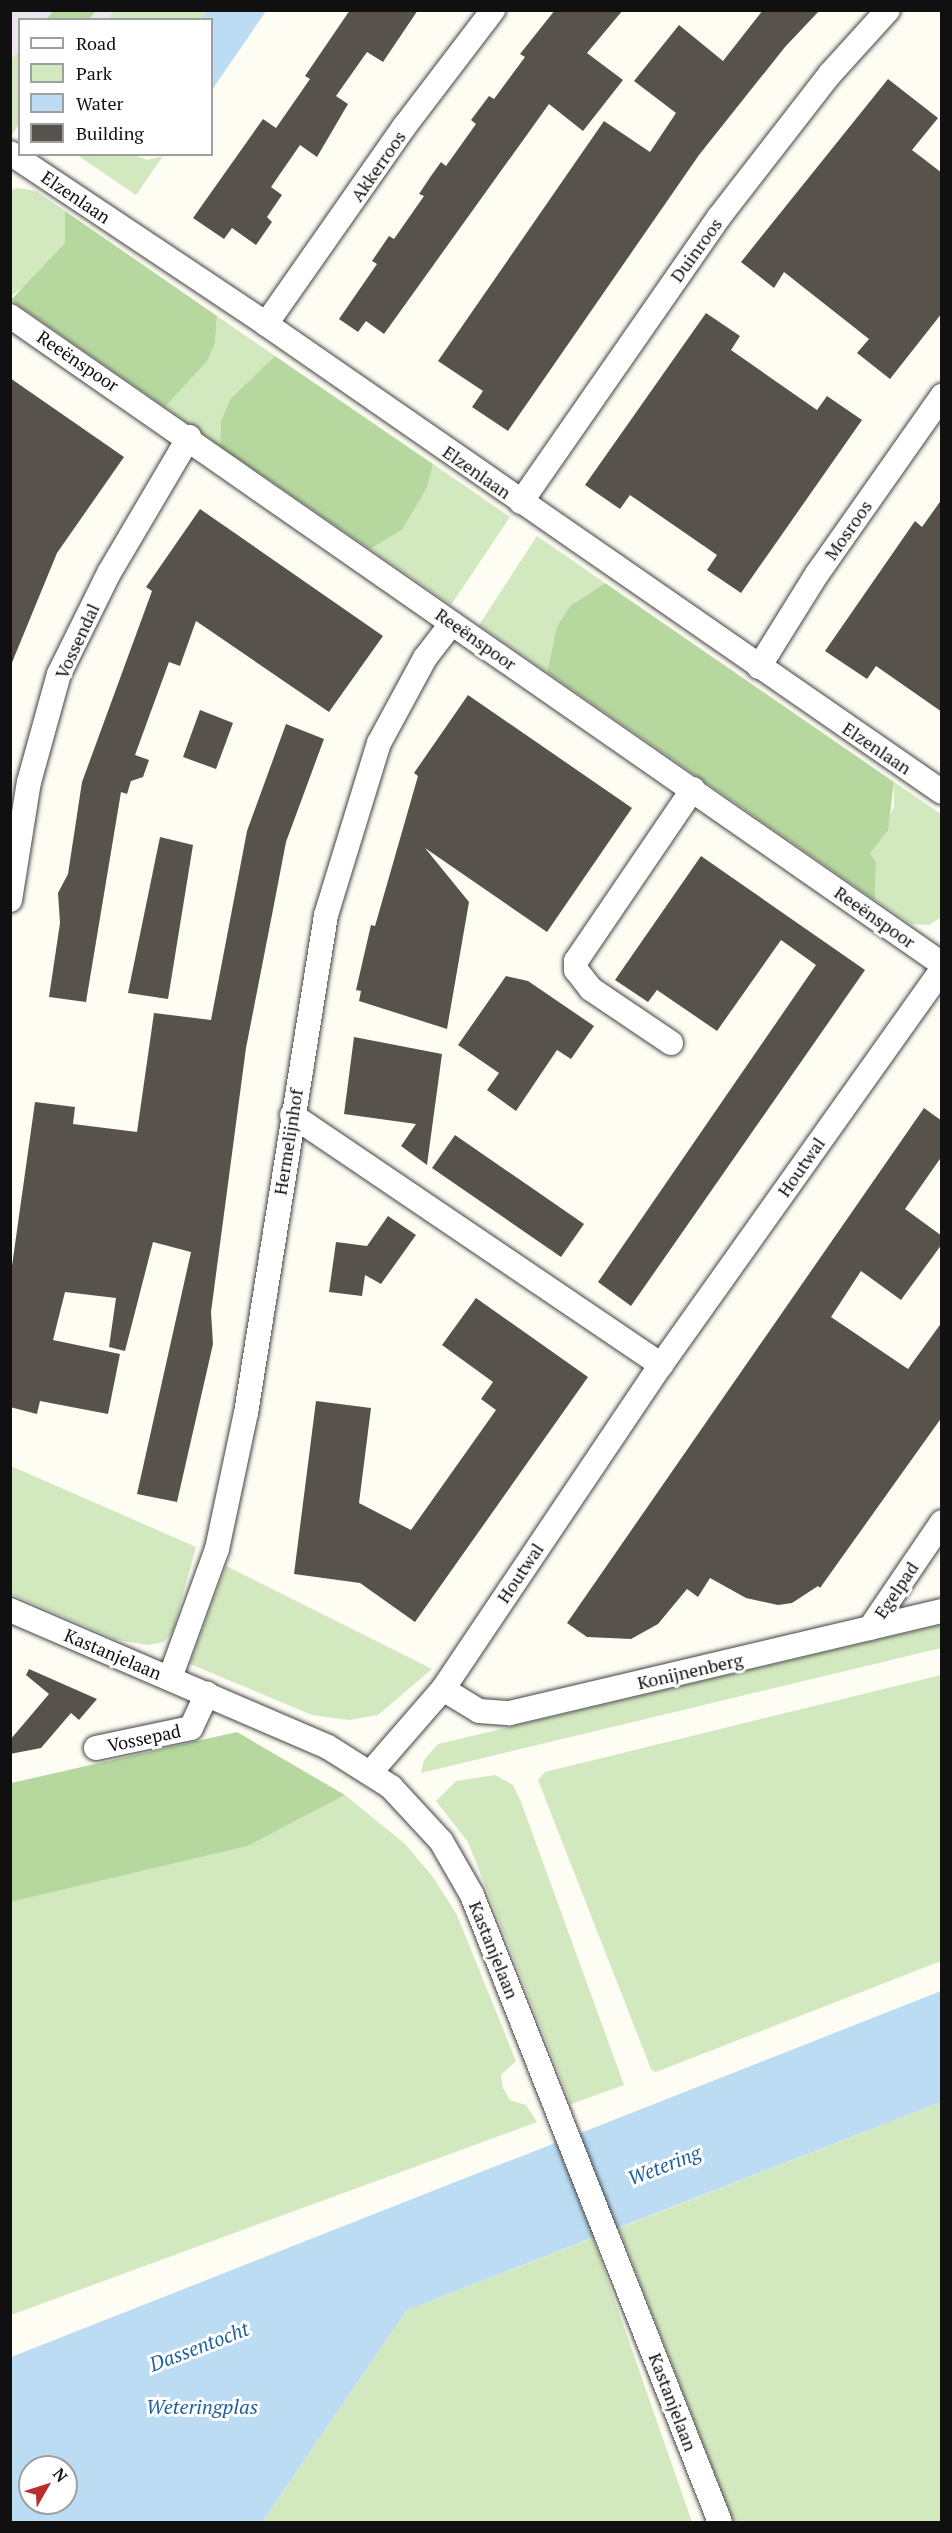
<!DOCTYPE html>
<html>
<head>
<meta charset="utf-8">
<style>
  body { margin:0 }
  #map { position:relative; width:952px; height:2533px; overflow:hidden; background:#fefdf4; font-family:"PT Serif",serif }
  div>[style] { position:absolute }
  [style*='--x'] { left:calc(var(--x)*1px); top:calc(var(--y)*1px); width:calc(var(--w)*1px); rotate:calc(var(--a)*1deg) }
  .industrial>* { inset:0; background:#ede5ee }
  .green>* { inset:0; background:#d2e8be }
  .forest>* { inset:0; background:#b6d89e }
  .water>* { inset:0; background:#bbdcf3 }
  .building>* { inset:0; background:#58524d }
  .roads { filter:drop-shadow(0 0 2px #434343) drop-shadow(0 0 2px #434343) }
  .minor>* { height:24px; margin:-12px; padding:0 12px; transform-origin:12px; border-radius:12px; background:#fff }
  span { translate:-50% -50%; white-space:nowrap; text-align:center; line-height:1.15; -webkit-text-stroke:6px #fff; paint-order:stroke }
  .street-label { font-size:18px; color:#101010 }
  .water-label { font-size:20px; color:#1f619d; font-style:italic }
  .frame { position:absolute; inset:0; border:12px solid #101010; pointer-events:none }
  .legend { position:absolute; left:18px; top:18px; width:195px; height:138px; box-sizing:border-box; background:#fff; border:2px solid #9f9f9f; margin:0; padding:8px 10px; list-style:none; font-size:18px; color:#101010 }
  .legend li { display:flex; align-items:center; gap:12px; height:30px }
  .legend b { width:30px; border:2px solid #9f9f9f }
  .north { position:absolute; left:18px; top:2455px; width:60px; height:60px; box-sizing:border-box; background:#fff; border:2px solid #9f9f9f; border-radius:50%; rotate:51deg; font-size:16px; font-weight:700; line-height:24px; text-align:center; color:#101010 }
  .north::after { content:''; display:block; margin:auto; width:21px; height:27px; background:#ba2e2f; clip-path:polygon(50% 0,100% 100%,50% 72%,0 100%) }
</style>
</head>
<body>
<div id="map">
  <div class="industrial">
    <i style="clip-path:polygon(11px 11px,146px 11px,140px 19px,20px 20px,19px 97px,11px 90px)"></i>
  </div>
  <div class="green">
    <i style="clip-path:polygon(114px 11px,207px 11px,201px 19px,108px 20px)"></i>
    <i style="clip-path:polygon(19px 51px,19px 124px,11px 137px,11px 59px)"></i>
    <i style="clip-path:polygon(77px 155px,134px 155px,147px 160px,163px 156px,136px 195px)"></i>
    <i style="clip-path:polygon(18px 188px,36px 191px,65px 211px,65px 243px,31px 282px,11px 296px,11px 190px)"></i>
    <i style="clip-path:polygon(217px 316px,275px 356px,230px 399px,221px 421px,220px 446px,165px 407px,208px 360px,215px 343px)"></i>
    <i style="clip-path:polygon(433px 464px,510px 517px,451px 605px,370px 549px,402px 530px,427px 488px)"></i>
    <i style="clip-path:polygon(537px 536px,605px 583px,570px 606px,557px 626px,547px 672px,479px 625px)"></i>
    <i style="clip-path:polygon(894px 782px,941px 814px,942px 917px,929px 925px,911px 924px,875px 900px,876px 862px,870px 853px,894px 807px)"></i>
    <i style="clip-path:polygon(11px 1466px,196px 1547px,173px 1631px,164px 1642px,148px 1645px,117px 1640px,11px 1594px)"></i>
    <i style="clip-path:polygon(226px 1566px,432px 1669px,378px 1715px,349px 1720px,312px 1715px,190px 1664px)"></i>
    <i style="clip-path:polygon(941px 1625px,941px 1648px,421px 1773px,424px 1760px,438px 1744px)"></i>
    <i style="clip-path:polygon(941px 1675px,941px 1961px,656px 2072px,651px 2069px,538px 1780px,545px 1772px)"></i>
    <i style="clip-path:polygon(495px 1775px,513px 1785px,521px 1802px,624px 2085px,571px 2104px,468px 1842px,436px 1801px,456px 1781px)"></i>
    <i style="clip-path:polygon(345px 1795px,405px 1844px,433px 1877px,457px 1915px,516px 2061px,501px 2075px,503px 2088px,510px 2100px,526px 2105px,537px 2122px,11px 2315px,11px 1902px,248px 1846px)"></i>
    <i style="clip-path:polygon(941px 2102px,941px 2522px,734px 2522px,619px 2228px)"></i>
    <i style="clip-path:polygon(593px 2238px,692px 2522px,262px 2522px,407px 2310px)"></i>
  </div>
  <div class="forest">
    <i style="clip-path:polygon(54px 10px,96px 10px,96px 11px,89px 19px,47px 19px)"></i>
    <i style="clip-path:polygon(65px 211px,217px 316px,215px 343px,208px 360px,165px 407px,11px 300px,65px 243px)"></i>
    <i style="clip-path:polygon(275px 356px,433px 464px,427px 488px,402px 530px,370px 549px,220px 446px,221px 421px,230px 399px)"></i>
    <i style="clip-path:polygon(605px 583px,894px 782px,888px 830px,870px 853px,876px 862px,875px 900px,547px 672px,557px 626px,570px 606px)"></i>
    <i style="clip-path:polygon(237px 1732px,345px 1795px,248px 1846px,11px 1902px,11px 1783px)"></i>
  </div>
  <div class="water">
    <i style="clip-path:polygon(207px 11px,266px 11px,212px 90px,212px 20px,201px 19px)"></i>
    <i style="clip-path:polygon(evenodd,941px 1991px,941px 2102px,407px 2310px,262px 2522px,11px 2522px,11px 2357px,941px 1991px,30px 2467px,66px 2467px,66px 2503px,30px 2503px,30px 2467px)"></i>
  </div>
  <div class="building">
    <i style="clip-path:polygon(350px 10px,418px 10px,383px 62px,367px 52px,336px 96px,348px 104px,317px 157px,300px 145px,271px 187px,282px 195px,267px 217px,272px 222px,256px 245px,232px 228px,224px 239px,193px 218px,263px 119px,276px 128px,310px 79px,305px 76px)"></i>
    <i style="clip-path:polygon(555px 10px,623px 10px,587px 53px,623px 80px,583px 131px,549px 104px,384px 334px,366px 321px,358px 332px,339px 319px,377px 264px,372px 261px,389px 236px,394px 239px,424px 196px,419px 194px,431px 176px,441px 162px,446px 166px,476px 124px,471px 120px,489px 96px,494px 99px,525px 57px,520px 54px)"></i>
    <i style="clip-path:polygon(763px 10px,820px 10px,785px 47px,699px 155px,508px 431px,472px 407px,483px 391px,438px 361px,604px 121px,650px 152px,676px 113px,634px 81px,679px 25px,723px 61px)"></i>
    <i style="clip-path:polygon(888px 79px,938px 118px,912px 150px,942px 173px,942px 313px,890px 379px,857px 353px,869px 339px,784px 272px,774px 288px,741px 262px)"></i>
    <i style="clip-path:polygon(706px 313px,740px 336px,731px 350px,817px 410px,827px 396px,862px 420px,741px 593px,707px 570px,717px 555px,630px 495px,620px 509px,585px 485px)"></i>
    <i style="clip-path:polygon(10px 378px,124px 457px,57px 553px,11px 665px)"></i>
    <i style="clip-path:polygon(942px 499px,942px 712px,876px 666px,867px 679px,825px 651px,915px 521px,922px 527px)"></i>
    <i style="clip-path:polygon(200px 509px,383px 636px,329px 712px,196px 621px,180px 666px,169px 662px,135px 755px,149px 760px,143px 777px,131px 781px,127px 794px,121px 792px,86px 1002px,49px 997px,60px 923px,58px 893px,68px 874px,82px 782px,152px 591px,146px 587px)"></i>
    <i style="clip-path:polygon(468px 695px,632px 808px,547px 932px,425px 848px,469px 902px,447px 1029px,359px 1001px,361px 991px,356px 990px,371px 925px,375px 926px,418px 776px,414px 773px)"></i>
    <i style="clip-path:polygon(200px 710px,233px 723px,216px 769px,183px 757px)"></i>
    <i style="clip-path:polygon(286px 724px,324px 739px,286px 842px,271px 920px,246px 1048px,211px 1312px,213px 1344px,177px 1502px,137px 1494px,191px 1252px,153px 1242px,125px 1351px,109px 1347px,116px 1298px,65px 1292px,53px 1340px,120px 1354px,108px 1414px,40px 1401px,37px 1414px,10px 1407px,10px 1280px,35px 1102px,75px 1107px,73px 1124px,137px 1132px,154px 1013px,211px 1020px,247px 831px)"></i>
    <i style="clip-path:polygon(160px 837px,193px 845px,168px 999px,128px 993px)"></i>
    <i style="clip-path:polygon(701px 856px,865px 970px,631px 1306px,598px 1282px,816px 965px,781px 940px,717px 1031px,657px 990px,648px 1002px,615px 980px)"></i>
    <i style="clip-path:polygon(506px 976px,528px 981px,594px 1026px,571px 1059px,557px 1050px,516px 1111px,487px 1090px,499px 1073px,458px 1045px)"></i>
    <i style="clip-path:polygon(354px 1037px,442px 1054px,427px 1165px,401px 1146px,416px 1124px,344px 1114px)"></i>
    <i style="clip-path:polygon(924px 1108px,942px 1121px,942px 1156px,905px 1209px,942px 1236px,942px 1244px,901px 1300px,861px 1271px,831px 1317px,908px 1369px,942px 1322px,942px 1417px,820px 1588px,818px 1586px,792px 1603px,778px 1605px,746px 1598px,710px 1578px,698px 1597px,687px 1589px,658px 1624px,631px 1639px,587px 1637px,567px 1623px)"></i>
    <i style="clip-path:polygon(455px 1135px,584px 1224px,561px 1257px,432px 1168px)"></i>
    <i style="clip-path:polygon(388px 1216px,416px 1235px,381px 1284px,365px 1275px,362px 1296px,329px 1292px,336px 1242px,367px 1246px)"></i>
    <i style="clip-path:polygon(476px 1298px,588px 1377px,415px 1622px,360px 1583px,294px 1574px,316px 1401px,371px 1408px,359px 1503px,411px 1530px,496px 1410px,481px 1399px,493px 1382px,442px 1345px)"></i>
    <i style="clip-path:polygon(29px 1669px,97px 1699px,79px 1720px,71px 1713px,41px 1748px,10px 1754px,10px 1740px,49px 1694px,26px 1675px)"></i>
  </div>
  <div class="roads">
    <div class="minor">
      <i style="--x:10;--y:153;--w:308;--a:33.7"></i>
      <i style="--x:266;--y:324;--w:822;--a:34.7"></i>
      <i style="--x:10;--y:316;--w:1135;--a:34.81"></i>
      <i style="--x:266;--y:324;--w:241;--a:-55"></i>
      <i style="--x:404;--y:127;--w:147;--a:-52.7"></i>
      <i style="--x:521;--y:502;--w:347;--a:-55.2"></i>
      <i style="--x:719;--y:217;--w:181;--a:-52.2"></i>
      <i style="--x:830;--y:74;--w:86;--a:-47.8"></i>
      <i style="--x:759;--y:667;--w:110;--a:-58.1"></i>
      <i style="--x:817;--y:574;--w:218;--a:-54.9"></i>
      <i style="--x:10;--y:900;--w:120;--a:-80.9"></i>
      <i style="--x:29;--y:782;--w:112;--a:-74.5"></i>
      <i style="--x:59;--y:674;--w:113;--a:-63.7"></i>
      <i style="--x:109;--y:573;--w:158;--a:-59.5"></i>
      <i style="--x:671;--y:1043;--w:97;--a:-146"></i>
      <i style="--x:591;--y:989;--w:24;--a:-128"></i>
      <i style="--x:576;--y:970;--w:9;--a:-90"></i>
      <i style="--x:576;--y:961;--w:208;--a:-55.8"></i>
      <i style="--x:292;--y:1115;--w:446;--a:34.1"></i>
      <i style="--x:10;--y:1610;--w:346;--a:23.3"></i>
      <i style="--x:328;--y:1747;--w:75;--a:32.4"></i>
      <i style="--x:391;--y:1787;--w:74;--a:47.2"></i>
      <i style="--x:441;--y:1841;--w:62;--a:60.1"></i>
      <i style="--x:472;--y:1895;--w:674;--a:68.42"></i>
      <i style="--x:870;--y:1628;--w:128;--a:-55.8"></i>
      <i style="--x:170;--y:1678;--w:137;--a:-70"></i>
      <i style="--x:217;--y:1549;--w:139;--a:-78"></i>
      <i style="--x:246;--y:1413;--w:504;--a:-80.87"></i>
      <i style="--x:326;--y:915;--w:180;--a:-72.9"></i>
      <i style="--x:379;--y:743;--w:97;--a:-61.6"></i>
      <i style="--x:425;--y:658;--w:44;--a:-52.4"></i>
      <i style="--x:443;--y:1689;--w:42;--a:31.4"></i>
      <i style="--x:479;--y:1711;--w:31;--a:4"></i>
      <i style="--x:510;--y:1713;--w:444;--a:-13.3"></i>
      <i style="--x:96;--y:1748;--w:97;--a:-11.9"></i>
      <i style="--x:191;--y:1728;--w:38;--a:-65"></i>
      <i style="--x:370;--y:1773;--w:111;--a:-49"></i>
      <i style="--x:443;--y:1689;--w:391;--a:-56.1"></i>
      <i style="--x:661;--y:1365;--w:486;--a:-54.6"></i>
    </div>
  </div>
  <div class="street-label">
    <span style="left:378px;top:166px;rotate:-55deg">Akkerroos</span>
    <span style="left:76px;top:197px;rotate:34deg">Elzenlaan</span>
    <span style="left:696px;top:250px;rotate:-54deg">Duinroos</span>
    <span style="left:78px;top:361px;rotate:34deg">Reeënspoor</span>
    <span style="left:477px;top:472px;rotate:35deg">Elzenlaan</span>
    <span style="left:848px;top:530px;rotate:-55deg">Mosroos</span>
    <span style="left:476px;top:639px;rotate:35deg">Reeënspoor</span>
    <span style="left:77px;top:641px;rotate:-65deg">Vossendal</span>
    <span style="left:877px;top:748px;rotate:34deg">Elzenlaan</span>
    <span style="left:875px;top:917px;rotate:35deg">Reeënspoor</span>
    <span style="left:288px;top:1142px;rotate:-81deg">Hermelijnhof</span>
    <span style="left:801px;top:1167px;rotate:-55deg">Houtwal</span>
    <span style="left:520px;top:1573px;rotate:-56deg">Houtwal</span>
    <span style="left:896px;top:1590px;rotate:-56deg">Egelpad</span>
    <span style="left:113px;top:1654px;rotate:23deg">Kastanjelaan</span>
    <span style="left:690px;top:1671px;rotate:-13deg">Konijnenberg</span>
    <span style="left:144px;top:1738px;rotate:-12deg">Vossepad</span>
    <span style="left:494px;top:1950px;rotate:68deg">Kastanjelaan</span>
    <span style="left:673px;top:2402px;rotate:69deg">Kastanjelaan</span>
  </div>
  <div class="water-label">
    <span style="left:664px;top:2165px;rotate:-21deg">Wetering</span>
    <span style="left:199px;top:2346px;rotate:-21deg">Dassentocht</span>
    <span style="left:202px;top:2406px">Weteringplas</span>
  </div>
  <div class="frame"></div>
  <ul class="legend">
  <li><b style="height:8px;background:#fff"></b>Road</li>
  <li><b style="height:16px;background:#d2e8be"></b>Park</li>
  <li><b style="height:16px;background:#bbdcf3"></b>Water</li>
  <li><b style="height:16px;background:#58524d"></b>Building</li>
  </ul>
  <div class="north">N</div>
</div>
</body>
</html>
